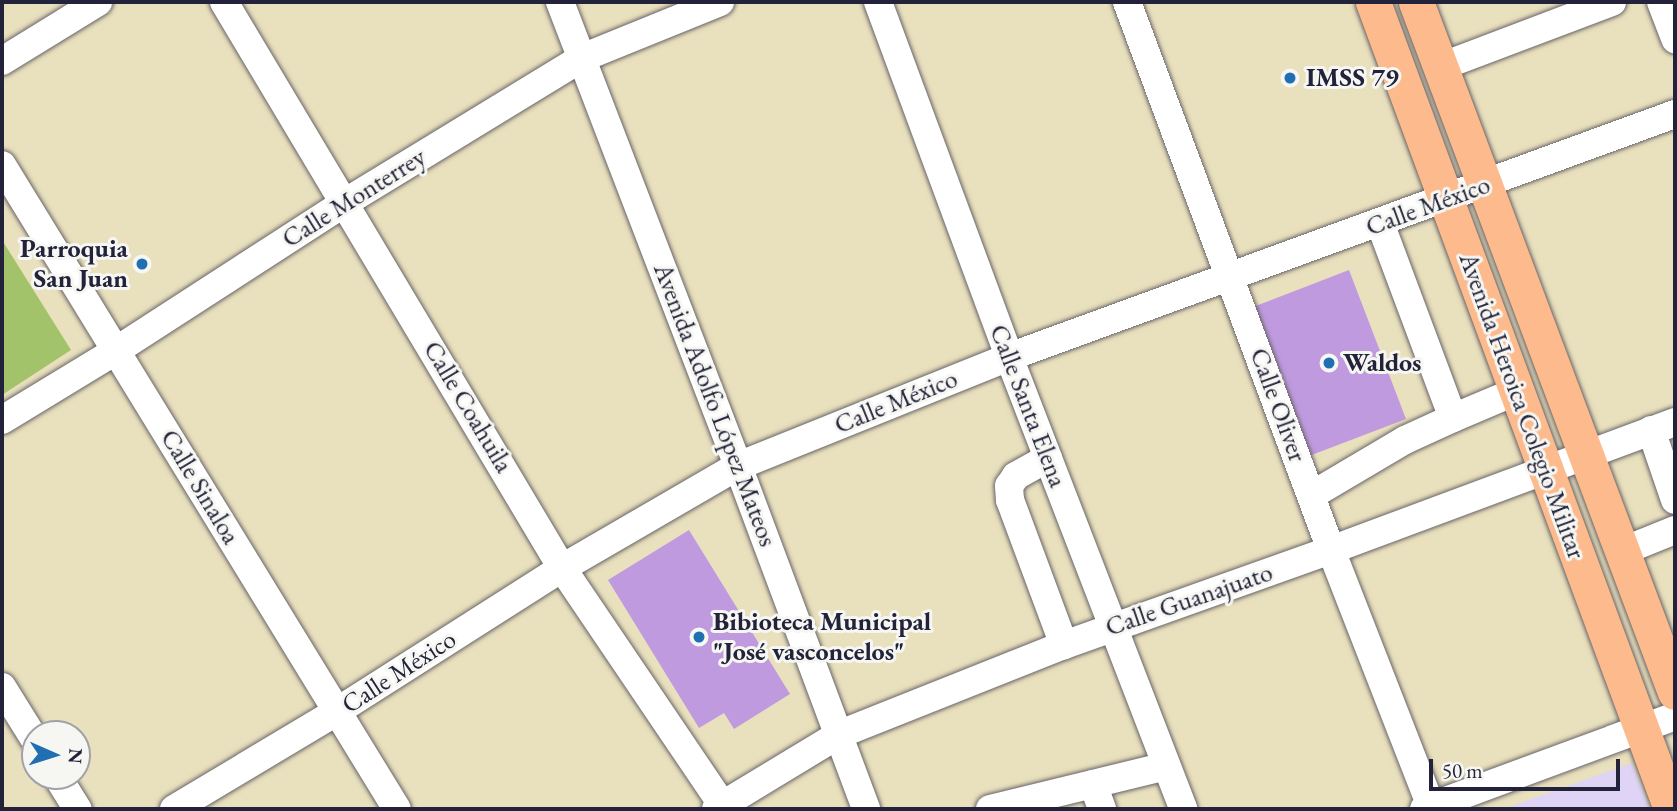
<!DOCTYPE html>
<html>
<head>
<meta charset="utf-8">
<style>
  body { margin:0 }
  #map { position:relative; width:1677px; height:811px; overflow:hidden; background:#e9e0bd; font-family:"EB Garamond",serif }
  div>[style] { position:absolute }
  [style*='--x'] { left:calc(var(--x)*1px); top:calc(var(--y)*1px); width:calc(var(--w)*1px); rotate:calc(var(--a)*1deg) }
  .built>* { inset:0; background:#dfd4f5 }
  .green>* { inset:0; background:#a3c36b }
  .building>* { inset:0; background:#c09adf }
  .roads { filter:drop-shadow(0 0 2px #686468) drop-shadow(0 0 2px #686468) }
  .minor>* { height:28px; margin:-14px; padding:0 14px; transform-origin:14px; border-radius:14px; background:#fff }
  .major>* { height:35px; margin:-17.5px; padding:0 17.5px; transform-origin:17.5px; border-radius:17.5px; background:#fcba8d }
  .dots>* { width:19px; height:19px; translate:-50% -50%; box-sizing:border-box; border:4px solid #f6f6f2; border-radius:50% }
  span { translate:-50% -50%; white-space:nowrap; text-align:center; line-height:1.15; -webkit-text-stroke:6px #f6f6f2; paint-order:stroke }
  .poi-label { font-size:26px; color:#22223b; font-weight:700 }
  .left { translate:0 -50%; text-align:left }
  .right { translate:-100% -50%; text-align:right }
  .street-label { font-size:26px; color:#22223b }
  .frame { position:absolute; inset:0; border:4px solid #22223b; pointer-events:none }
  .north { position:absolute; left:21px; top:720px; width:70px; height:70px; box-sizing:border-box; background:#f6f6f2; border:2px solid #a1a1a9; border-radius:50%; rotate:93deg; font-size:19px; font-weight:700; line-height:28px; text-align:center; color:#22223b }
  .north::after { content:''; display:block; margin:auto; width:24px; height:32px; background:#1f6fb2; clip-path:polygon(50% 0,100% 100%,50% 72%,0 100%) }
  .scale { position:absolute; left:1429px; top:759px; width:191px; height:32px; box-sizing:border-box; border:4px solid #22223b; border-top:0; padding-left:9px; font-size:21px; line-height:24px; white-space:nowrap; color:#22223b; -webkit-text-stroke:5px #f6f6f2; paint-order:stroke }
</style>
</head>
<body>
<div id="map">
  <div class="built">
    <i style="clip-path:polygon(1632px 763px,1650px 809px,1504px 809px)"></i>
  </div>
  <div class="green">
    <i style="clip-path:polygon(2px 240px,71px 350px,2px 395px)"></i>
  </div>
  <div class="building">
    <i style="clip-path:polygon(1349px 270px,1406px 419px,1309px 456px,1253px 307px)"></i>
    <i style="clip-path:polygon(689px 530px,790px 694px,734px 729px,724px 713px,699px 728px,608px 580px)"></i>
  </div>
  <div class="roads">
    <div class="minor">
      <i style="--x:224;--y:2;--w:659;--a:59.16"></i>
      <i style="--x:562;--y:568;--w:291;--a:55.9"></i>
      <i style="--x:560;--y:2;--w:497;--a:69"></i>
      <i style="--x:738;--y:466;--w:366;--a:69.5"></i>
      <i style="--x:878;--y:2;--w:378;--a:69.7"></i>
      <i style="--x:1009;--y:357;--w:484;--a:68.9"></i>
      <i style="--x:1127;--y:2;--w:585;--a:69.58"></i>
      <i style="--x:1331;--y:550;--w:276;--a:68.7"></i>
      <i style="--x:1661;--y:2;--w:40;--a:69"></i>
      <i style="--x:2;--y:61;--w:113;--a:-31.6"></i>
      <i style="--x:1440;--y:67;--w:184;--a:-20.7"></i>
      <i style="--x:2;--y:165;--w:755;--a:58.48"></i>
      <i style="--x:1380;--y:223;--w:208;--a:69.5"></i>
      <i style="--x:1453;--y:418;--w:69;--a:-22.9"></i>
      <i style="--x:2;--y:420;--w:135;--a:-31.3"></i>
      <i style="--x:117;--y:350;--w:273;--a:-32.9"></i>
      <i style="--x:346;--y:202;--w:276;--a:-31.4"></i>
      <i style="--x:582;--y:58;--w:149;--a:-22.1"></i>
      <i style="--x:1651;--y:430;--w:74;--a:71.1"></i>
      <i style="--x:1048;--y:458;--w:37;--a:151"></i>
      <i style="--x:1016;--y:476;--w:12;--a:125"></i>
      <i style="--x:1009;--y:486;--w:14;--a:86"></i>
      <i style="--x:1010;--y:500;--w:155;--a:69.6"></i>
      <i style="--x:1312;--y:495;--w:108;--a:-30.6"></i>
      <i style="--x:1405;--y:440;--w:53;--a:-24.6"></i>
      <i style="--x:1623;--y:551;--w:56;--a:-22"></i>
      <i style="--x:2;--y:687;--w:62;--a:58.1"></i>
      <i style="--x:57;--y:776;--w:39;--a:58"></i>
      <i style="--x:1093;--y:784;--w:27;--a:70"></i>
      <i style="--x:174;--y:809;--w:189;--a:-30.9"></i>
      <i style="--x:336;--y:712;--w:268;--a:-32.5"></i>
      <i style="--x:562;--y:568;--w:203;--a:-30.1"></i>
      <i style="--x:738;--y:466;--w:292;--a:-21.9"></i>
      <i style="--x:1009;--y:357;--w:709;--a:-20.05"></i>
      <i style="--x:716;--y:809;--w:145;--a:-31.2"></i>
      <i style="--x:840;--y:734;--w:241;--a:-21.7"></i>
      <i style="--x:1064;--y:645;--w:283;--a:-19.6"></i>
      <i style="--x:1331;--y:550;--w:367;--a:-20.4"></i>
      <i style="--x:990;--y:809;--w:181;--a:-13.7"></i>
      <i style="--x:1424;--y:809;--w:268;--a:-20.3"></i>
    </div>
    <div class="major">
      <i style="--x:1373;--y:2;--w:860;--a:69.73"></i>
      <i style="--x:1416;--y:2;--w:737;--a:69.43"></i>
    </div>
  </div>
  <div class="dots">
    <i style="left:1290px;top:78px;background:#1f6fb2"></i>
    <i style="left:142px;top:264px;background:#1f6fb2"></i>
    <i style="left:1329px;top:363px;background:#1f6fb2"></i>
    <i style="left:699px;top:637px;background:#1f6fb2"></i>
  </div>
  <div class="poi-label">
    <span class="left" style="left:1306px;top:78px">IMSS 79</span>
    <span class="right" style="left:128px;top:264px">Parroquia<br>San Juan</span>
    <span class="left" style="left:1343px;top:363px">Waldos</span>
    <span class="left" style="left:713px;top:637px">Bibioteca Municipal<br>"José vasconcelos"</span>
  </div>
  <div class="street-label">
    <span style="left:354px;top:198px;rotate:-32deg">Calle Monterrey</span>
    <span style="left:1428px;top:206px;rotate:-20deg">Calle México</span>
    <span style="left:896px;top:402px;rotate:-22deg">Calle México</span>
    <span style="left:715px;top:405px;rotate:69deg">Avenida Adolfo López Mateos</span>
    <span style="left:1278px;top:405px;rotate:70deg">Calle Oliver</span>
    <span style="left:1028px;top:406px;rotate:69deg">Calle Santa Elena</span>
    <span style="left:1522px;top:406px;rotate:70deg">Avenida Heroica Colegio Militar</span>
    <span style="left:468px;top:407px;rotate:59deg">Calle Coahuila</span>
    <span style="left:200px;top:487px;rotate:59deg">Calle Sinaloa</span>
    <span style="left:1189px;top:600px;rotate:-19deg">Calle Guanajuato</span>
    <span style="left:399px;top:672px;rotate:-33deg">Calle México</span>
  </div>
  <div class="frame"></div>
  <div class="north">N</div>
  <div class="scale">50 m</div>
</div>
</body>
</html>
